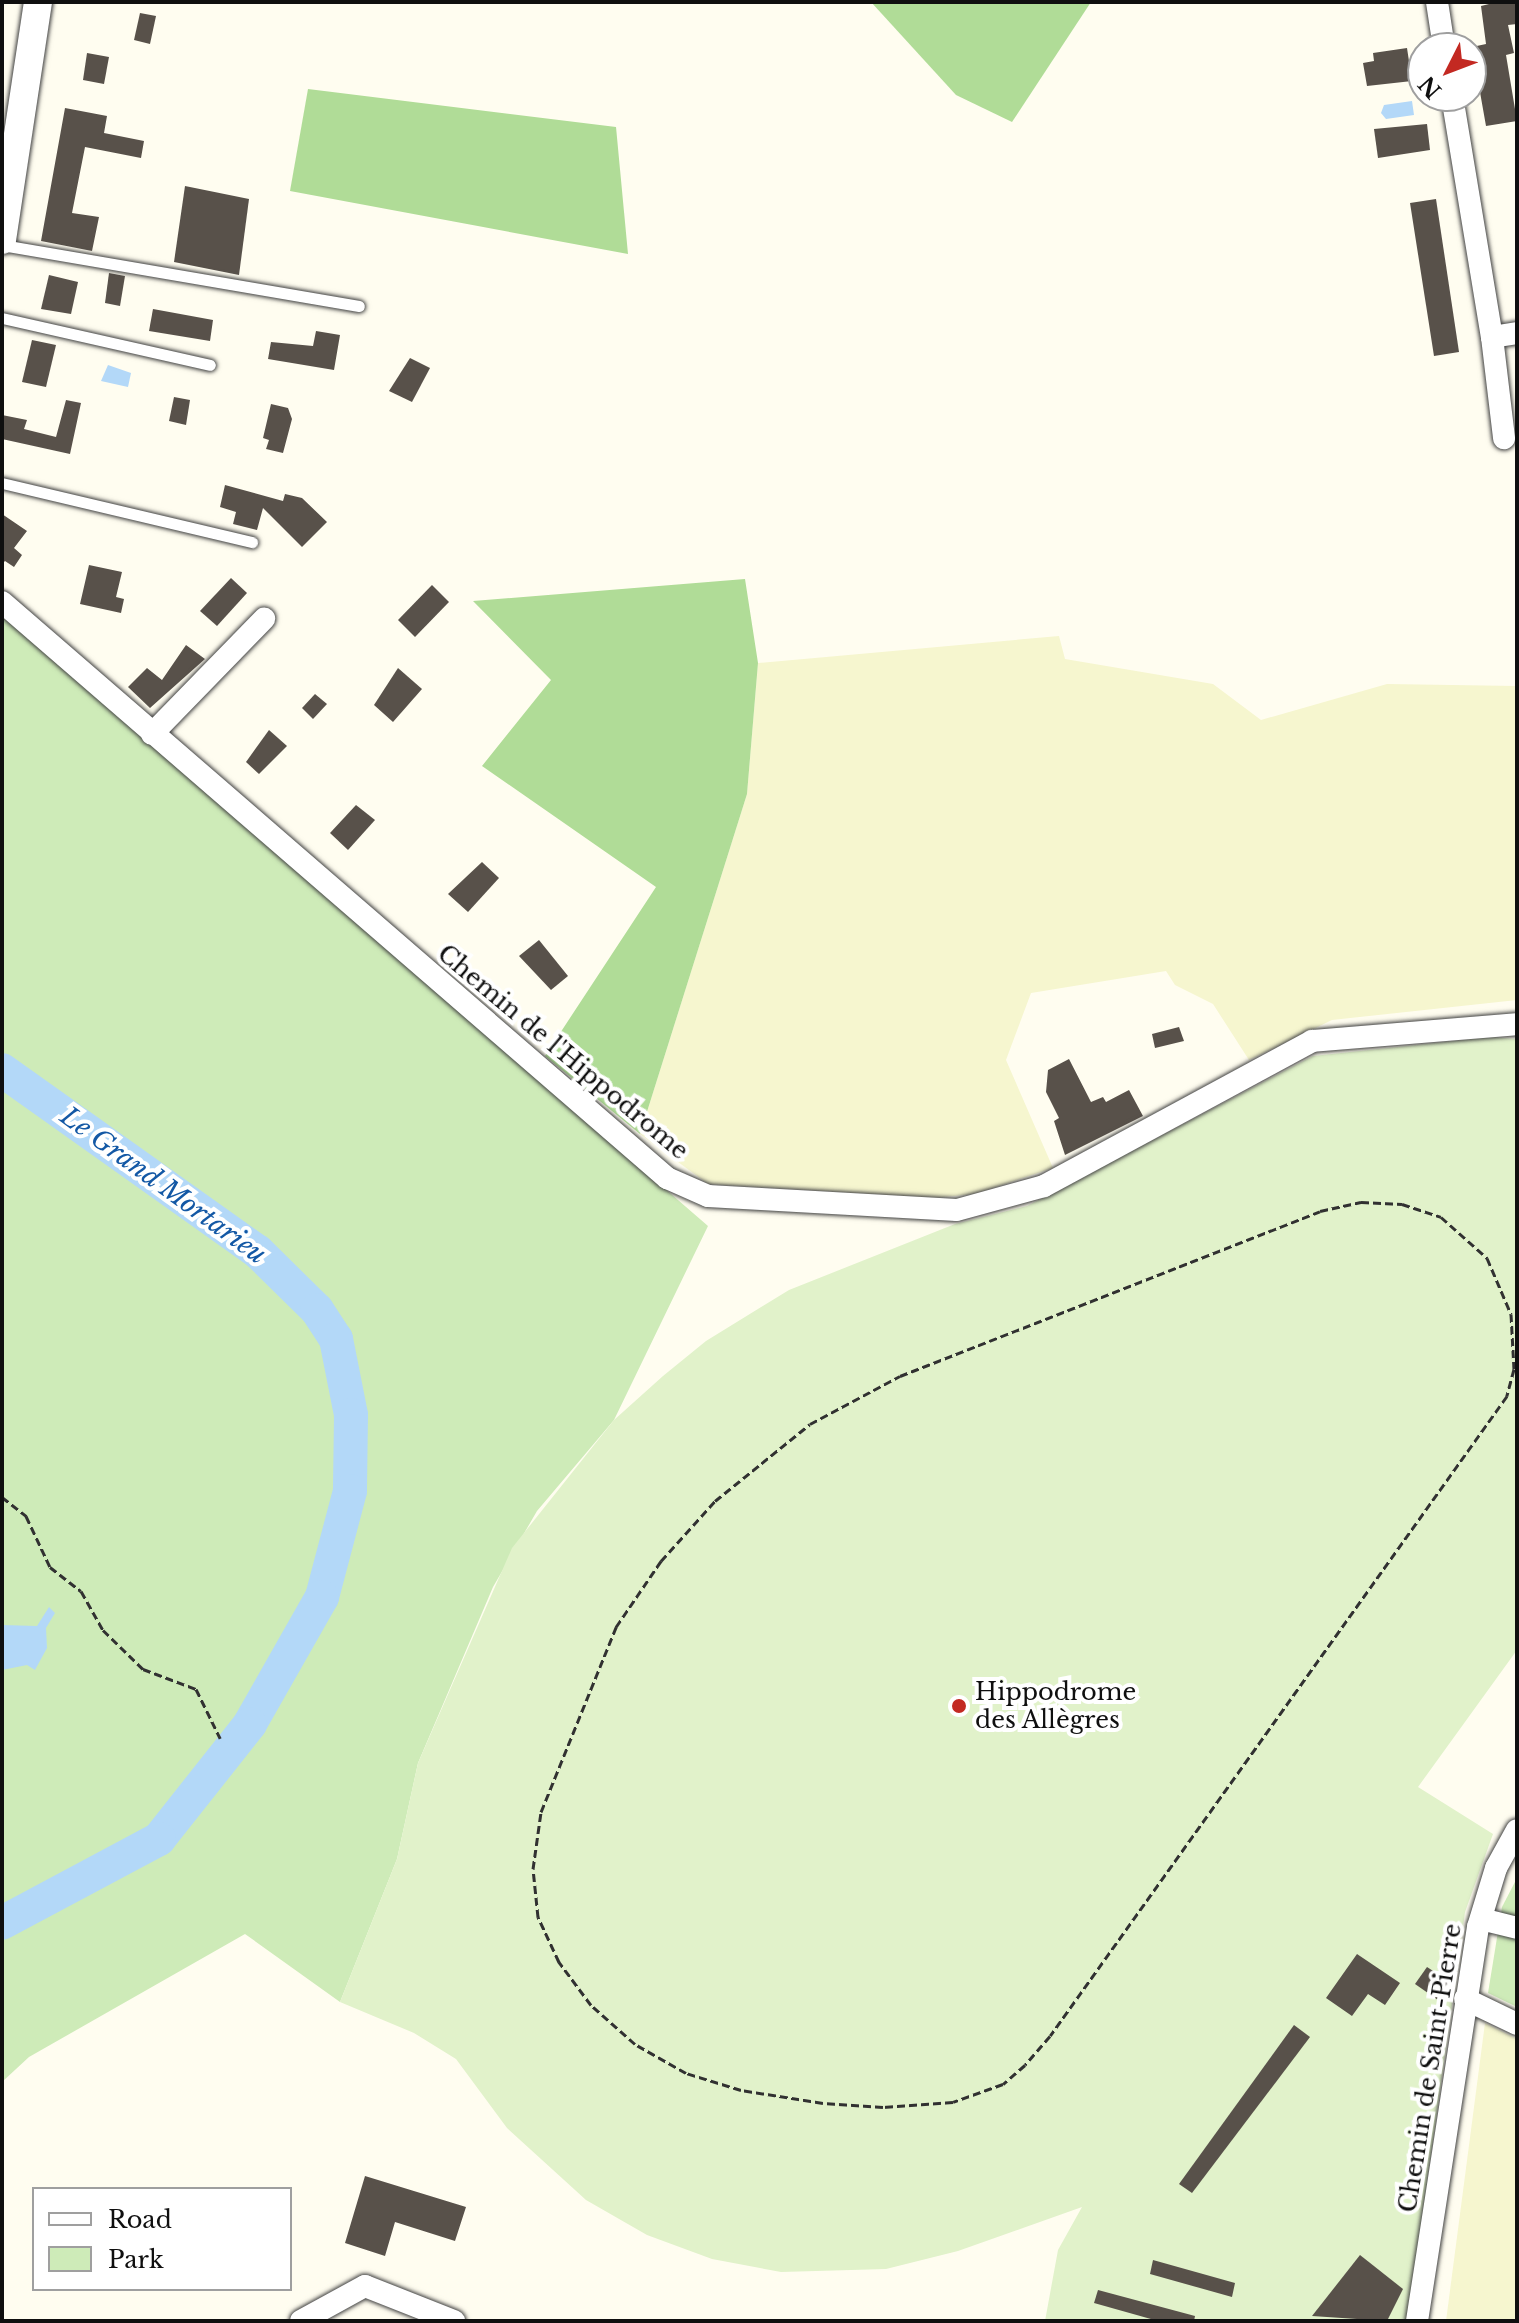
<!DOCTYPE html>
<html>
<head>
<meta charset="utf-8">
<style>
  body { margin:0 }
  #map { position:relative; width:1519px; height:2323px; overflow:hidden; background:#fffdf0; font-family:"Libre Baskerville",serif }
  div>[style] { position:absolute }
  [style*='--x'] { left:calc(var(--x)*1px); top:calc(var(--y)*1px); width:calc(var(--w)*1px); rotate:calc(var(--a)*1deg) }
  .farmland>* { inset:0; background:#f6f6cf }
  .green>* { inset:0; background:#ceebb8 }
  .forest>* { inset:0; background:#b0dc97 }
  .pitch>* { inset:0; background:#e1f2ca }
  .water>* { inset:0; background:#b3d8f8 }
  .river>* { height:34px; margin:-17px; padding:0 17px; transform-origin:17px; border-radius:17px; background:#b3d8f8 }
  .building>* { inset:0; background:#58514a }
  .path>* { height:3px; margin-top:-1.5px; transform-origin:0; background:repeating-linear-gradient(90deg,#313131 0 8px,transparent 0 12px) }
  .roads { filter:drop-shadow(0 0 2px #424242) drop-shadow(0 0 2px #424242) }
  .service>* { height:11px; margin:-5.5px; padding:0 5.5px; transform-origin:5.5px; border-radius:5.5px; background:#fff }
  .minor>* { height:22px; margin:-11px; padding:0 11px; transform-origin:11px; border-radius:11px; background:#fff }
  .tertiary>* { height:28px; margin:-14px; padding:0 14px; transform-origin:14px; border-radius:14px; background:#fff }
  .dots>* { width:22px; height:22px; translate:-50% -50%; box-sizing:border-box; border:4px solid #fff; border-radius:50% }
  span { translate:-50% -50%; white-space:nowrap; text-align:center; line-height:1.15; -webkit-text-stroke:8px #fff; paint-order:stroke }
  .street-label { font-size:24px; color:#0f0f0f }
  .poi-label { font-size:24px; color:#0f0f0f }
  .left { translate:0 -50%; text-align:left }
  .water-label { font-size:26px; color:#1358a5; font-style:italic }
  .frame { position:absolute; inset:0; border:4px solid #0f0f0f; pointer-events:none }
  .legend { position:absolute; left:32px; top:2187px; width:260px; height:104px; box-sizing:border-box; background:#fff; border:2px solid #9f9f9f; margin:0; padding:10px 14px; list-style:none; font-size:24px; color:#0f0f0f }
  .legend li { display:flex; align-items:center; gap:16px; height:40px }
  .legend b { width:40px; border:2px solid #9f9f9f }
  .north { position:absolute; left:1407px; top:32px; width:80px; height:80px; box-sizing:border-box; background:#fff; border:2px solid #9f9f9f; border-radius:50%; rotate:228deg; font-size:22px; font-weight:700; line-height:32px; text-align:center; color:#0f0f0f }
  .north::after { content:''; display:block; margin:auto; width:28px; height:36px; background:#c32922; clip-path:polygon(50% 0,100% 100%,50% 72%,0 100%) }
</style>
</head>
<body>
<div id="map">
  <div class="farmland">
    <i style="clip-path:polygon(1059px 636px,1065px 659px,1213px 684px,1261px 720px,1387px 684px,1517px 686px,1517px 1000px,1332px 1020px,1249px 1060px,1213px 1004px,1175px 985px,1166px 971px,1031px 993px,1006px 1060px,1053px 1168px,975px 1194px,933px 1198px,708px 1184px,640px 1134px,747px 794px,758px 663px)"></i>
    <i style="clip-path:polygon(1485px 2023px,1517px 2039px,1517px 2321px,1446px 2321px)"></i>
  </div>
  <div class="green">
    <i style="clip-path:polygon(2px 614px,708px 1226px,614px 1420px,537px 1511px,493px 1587px,418px 1763px,397px 1859px,340px 2002px,245px 1934px,29px 2057px,2px 2082px)"></i>
    <i style="clip-path:polygon(1517px 1878px,1517px 2007px,1488px 1993px,1502px 1907px)"></i>
  </div>
  <div class="forest">
    <i style="clip-path:polygon(871px 2px,1091px 2px,1012px 122px,956px 95px)"></i>
    <i style="clip-path:polygon(308px 89px,616px 127px,628px 254px,290px 191px)"></i>
    <i style="clip-path:polygon(745px 579px,758px 663px,747px 794px,640px 1134px,545px 1056px,656px 887px,482px 766px,551px 680px,473px 601px)"></i>
  </div>
  <div class="pitch">
    <i style="clip-path:polygon(1491px 1037px,1517px 1039px,1517px 1650px,1418px 1787px,1493px 1834px,1465px 1912px,1408px 2321px,1045px 2321px,1058px 2250px,1082px 2207px,958px 2251px,886px 2269px,781px 2272px,712px 2259px,647px 2235px,586px 2200px,507px 2128px,456px 2059px,414px 2033px,340px 2002px,397px 1859px,418px 1763px,512px 1548px,614px 1420px,663px 1376px,706px 1341px,789px 1290px,955px 1224px,1027px 1206px,1313px 1056px)"></i>
  </div>
  <div class="water">
    <i style="clip-path:polygon(1412px 101px,1414px 115px,1386px 119px,1381px 113px,1384px 105px)"></i>
    <i style="clip-path:polygon(108px 365px,131px 373px,128px 387px,101px 381px)"></i>
    <i style="clip-path:polygon(49px 1607px,55px 1613px,46px 1628px,47px 1648px,35px 1670px,27px 1665px,2px 1670px,2px 1625px,37px 1626px)"></i>
  </div>
  <div class="river">
    <i style="--x:2;--y:1070;--w:313;--a:35.4"></i>
    <i style="--x:257;--y:1251;--w:84;--a:44.5"></i>
    <i style="--x:317;--y:1310;--w:35;--a:57"></i>
    <i style="--x:336;--y:1339;--w:77;--a:78.8"></i>
    <i style="--x:351;--y:1415;--w:76;--a:90.8"></i>
    <i style="--x:350;--y:1491;--w:110;--a:104.8"></i>
    <i style="--x:322;--y:1597;--w:146;--a:119.6"></i>
    <i style="--x:250;--y:1724;--w:147;--a:128.4"></i>
    <i style="--x:159;--y:1839;--w:178;--a:151.9"></i>
  </div>
  <div class="building">
    <i style="clip-path:polygon(1497px 2px,1517px 2px,1517px 24px,1508px 25px,1514px 53px,1506px 55px,1517px 121px,1486px 126px,1472px 47px,1486px 44px,1481px 6px)"></i>
    <i style="clip-path:polygon(140px 13px,156px 16px,150px 44px,134px 40px)"></i>
    <i style="clip-path:polygon(1407px 48px,1412px 81px,1367px 86px,1363px 63px,1374px 61px,1373px 53px)"></i>
    <i style="clip-path:polygon(87px 53px,109px 57px,104px 84px,83px 80px)"></i>
    <i style="clip-path:polygon(65px 108px,107px 116px,104px 133px,144px 141px,141px 158px,85px 147px,72px 213px,99px 217px,92px 251px,41px 241px)"></i>
    <i style="clip-path:polygon(1427px 124px,1430px 150px,1378px 158px,1374px 129px)"></i>
    <i style="clip-path:polygon(185px 186px,249px 199px,239px 275px,174px 262px)"></i>
    <i style="clip-path:polygon(1436px 199px,1459px 352px,1434px 356px,1410px 203px)"></i>
    <i style="clip-path:polygon(109px 273px,125px 276px,120px 306px,105px 303px)"></i>
    <i style="clip-path:polygon(49px 275px,78px 282px,71px 314px,41px 309px)"></i>
    <i style="clip-path:polygon(153px 309px,213px 320px,210px 341px,149px 331px)"></i>
    <i style="clip-path:polygon(316px 331px,340px 335px,334px 370px,268px 359px,271px 342px,313px 346px)"></i>
    <i style="clip-path:polygon(32px 340px,56px 345px,46px 387px,22px 382px)"></i>
    <i style="clip-path:polygon(410px 358px,430px 368px,412px 402px,389px 391px)"></i>
    <i style="clip-path:polygon(174px 397px,190px 400px,186px 425px,169px 421px)"></i>
    <i style="clip-path:polygon(66px 400px,81px 403px,70px 454px,2px 439px,2px 415px,27px 420px,24px 429px,56px 437px)"></i>
    <i style="clip-path:polygon(271px 404px,288px 408px,292px 419px,283px 453px,266px 449px,269px 440px,263px 438px)"></i>
    <i style="clip-path:polygon(225px 485px,283px 501px,285px 494px,302px 498px,327px 522px,302px 547px,263px 508px,257px 530px,233px 524px,236px 512px,220px 507px)"></i>
    <i style="clip-path:polygon(2px 514px,27px 531px,14px 548px,22px 555px,14px 567px,5px 561px,2px 564px)"></i>
    <i style="clip-path:polygon(89px 565px,122px 572px,116px 597px,124px 599px,121px 613px,80px 604px)"></i>
    <i style="clip-path:polygon(231px 578px,247px 593px,217px 626px,200px 611px)"></i>
    <i style="clip-path:polygon(432px 585px,449px 602px,415px 637px,398px 620px)"></i>
    <i style="clip-path:polygon(186px 645px,205px 659px,150px 708px,128px 687px,147px 668px,162px 680px)"></i>
    <i style="clip-path:polygon(398px 668px,422px 689px,393px 722px,374px 705px)"></i>
    <i style="clip-path:polygon(315px 694px,327px 704px,313px 719px,302px 708px)"></i>
    <i style="clip-path:polygon(269px 730px,287px 746px,259px 774px,246px 762px)"></i>
    <i style="clip-path:polygon(356px 805px,375px 820px,348px 850px,330px 833px)"></i>
    <i style="clip-path:polygon(482px 862px,499px 878px,468px 912px,448px 894px)"></i>
    <i style="clip-path:polygon(539px 940px,568px 976px,551px 990px,519px 956px)"></i>
    <i style="clip-path:polygon(1179px 1027px,1184px 1041px,1155px 1048px,1152px 1034px)"></i>
    <i style="clip-path:polygon(1069px 1059px,1091px 1102px,1103px 1097px,1106px 1102px,1129px 1090px,1143px 1116px,1065px 1155px,1054px 1121px,1059px 1118px,1046px 1092px,1048px 1070px)"></i>
    <i style="clip-path:polygon(1357px 1954px,1400px 1983px,1385px 2005px,1368px 1994px,1352px 2016px,1326px 1998px)"></i>
    <i style="clip-path:polygon(1427px 1967px,1450px 1982px,1438px 2000px,1415px 1984px)"></i>
    <i style="clip-path:polygon(1294px 2025px,1310px 2037px,1192px 2193px,1179px 2184px)"></i>
    <i style="clip-path:polygon(365px 2176px,466px 2207px,455px 2241px,395px 2222px,385px 2256px,345px 2243px)"></i>
    <i style="clip-path:polygon(1360px 2255px,1403px 2289px,1387px 2321px,1312px 2316px)"></i>
    <i style="clip-path:polygon(1153px 2260px,1235px 2283px,1232px 2297px,1150px 2274px)"></i>
    <i style="clip-path:polygon(1098px 2290px,1195px 2316px,1194px 2321px,1158px 2321px,1094px 2303px)"></i>
  </div>
  <div class="path">
    <i style="--x:1361;--y:1202;--w:41;--a:2.8"></i>
    <i style="--x:1402;--y:1204;--w:41;--a:18.4"></i>
    <i style="--x:1441;--y:1217;--w:62;--a:41.7"></i>
    <i style="--x:1487;--y:1258;--w:61;--a:66.8"></i>
    <i style="--x:1511;--y:1314;--w:55;--a:86.9"></i>
    <i style="--x:1514;--y:1369;--w:28;--a:105"></i>
    <i style="--x:1507;--y:1396;--w:786;--a:125.53"></i>
    <i style="--x:1050;--y:2036;--w:38;--a:131"></i>
    <i style="--x:1025;--y:2065;--w:29;--a:139"></i>
    <i style="--x:1003;--y:2084;--w:53;--a:160.2"></i>
    <i style="--x:953;--y:2102;--w:70;--a:175.9"></i>
    <i style="--x:883;--y:2107;--w:60;--a:-176.2"></i>
    <i style="--x:823;--y:2103;--w:83;--a:-171"></i>
    <i style="--x:741;--y:2090;--w:58;--a:-162.8"></i>
    <i style="--x:686;--y:2073;--w:59;--a:-150.4"></i>
    <i style="--x:635;--y:2044;--w:59;--a:-138.4"></i>
    <i style="--x:591;--y:2005;--w:54;--a:-126.7"></i>
    <i style="--x:559;--y:1962;--w:50;--a:-115"></i>
    <i style="--x:538;--y:1917;--w:48;--a:-95.9"></i>
    <i style="--x:533;--y:1869;--w:58;--a:-82"></i>
    <i style="--x:541;--y:1812;--w:200;--a:-67.9"></i>
    <i style="--x:616;--y:1627;--w:80;--a:-55.7"></i>
    <i style="--x:661;--y:1561;--w:81;--a:-48"></i>
    <i style="--x:715;--y:1501;--w:122;--a:-39"></i>
    <i style="--x:810;--y:1424;--w:102;--a:-28.1"></i>
    <i style="--x:900;--y:1376;--w:451;--a:-21.4"></i>
    <i style="--x:1320;--y:1211;--w:42;--a:-12.4"></i>
    <i style="--x:2;--y:1497;--w:31;--a:38"></i>
    <i style="--x:26;--y:1516;--w:56;--a:64.8"></i>
    <i style="--x:50;--y:1567;--w:39;--a:38"></i>
    <i style="--x:81;--y:1591;--w:45;--a:60.6"></i>
    <i style="--x:103;--y:1630;--w:56;--a:44.3"></i>
    <i style="--x:143;--y:1669;--w:57;--a:20.7"></i>
    <i style="--x:196;--y:1689;--w:55;--a:63.9"></i>
  </div>
  <div class="roads">
    <div class="service">
      <i style="--x:2;--y:245;--w:362;--a:9.7"></i>
      <i style="--x:2;--y:318;--w:213;--a:12.7"></i>
      <i style="--x:2;--y:483;--w:257;--a:13.3"></i>
    </div>
    <div class="minor">
      <i style="--x:1437;--y:2;--w:47;--a:81.3"></i>
      <i style="--x:1452;--y:96;--w:244;--a:80.6"></i>
      <i style="--x:1492;--y:337;--w:25;--a:-9"></i>
      <i style="--x:1492;--y:337;--w:102;--a:83.2"></i>
      <i style="--x:2;--y:602;--w:880;--a:40.9"></i>
      <i style="--x:667;--y:1178;--w:45;--a:23.7"></i>
      <i style="--x:708;--y:1196;--w:249;--a:3.2"></i>
      <i style="--x:957;--y:1210;--w:90;--a:-15.4"></i>
      <i style="--x:1044;--y:1186;--w:305;--a:-28.4"></i>
      <i style="--x:1312;--y:1041;--w:206;--a:-4.7"></i>
      <i style="--x:152;--y:734;--w:161;--a:-45.8"></i>
      <i style="--x:1481;--y:1919;--w:37;--a:14"></i>
      <i style="--x:1465;--y:1999;--w:58;--a:25.7"></i>
      <i style="--x:301;--y:2321;--w:73;--a:-28.7"></i>
      <i style="--x:365;--y:2286;--w:96;--a:21.5"></i>
      <i style="--x:1417;--y:2321;--w:399;--a:-81.2"></i>
      <i style="--x:1478;--y:1927;--w:62;--a:-73"></i>
      <i style="--x:1496;--y:1868;--w:43;--a:-61.1"></i>
    </div>
    <div class="tertiary">
      <i style="--x:2;--y:240;--w:241;--a:-81.4"></i>
    </div>
  </div>
  <div class="dots">
    <i style="left:959px;top:1706px;background:#c32922"></i>
  </div>
  <div class="street-label">
    <span style="left:563px;top:1052px;rotate:40deg">Chemin de l'Hippodrome</span>
    <span style="left:1430px;top:2068px;rotate:-81deg">Chemin de Saint-Pierre</span>
  </div>
  <div class="poi-label">
    <span class="left" style="left:975px;top:1706px">Hippodrome<br>des Allègres</span>
  </div>
  <div class="water-label">
    <span style="left:163px;top:1186px;rotate:36deg">Le Grand Mortarieu</span>
  </div>
  <div class="frame"></div>
  <ul class="legend">
  <li><b style="height:10px;background:#fff"></b>Road</li>
  <li><b style="height:22px;background:#ceebb8"></b>Park</li>
  </ul>
  <div class="north">N</div>
</div>
</body>
</html>
